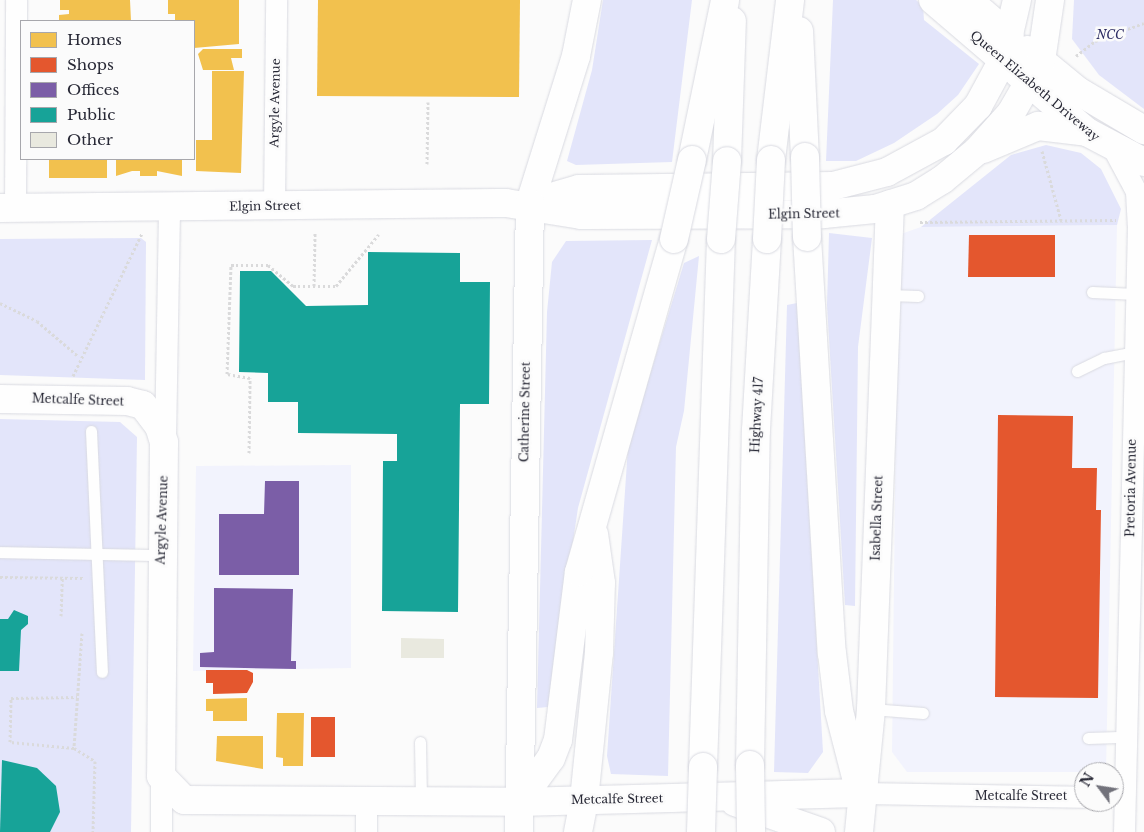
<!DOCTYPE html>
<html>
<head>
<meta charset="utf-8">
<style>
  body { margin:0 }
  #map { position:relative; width:1144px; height:832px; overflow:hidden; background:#fbfbfb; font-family:"Libre Baskerville",serif }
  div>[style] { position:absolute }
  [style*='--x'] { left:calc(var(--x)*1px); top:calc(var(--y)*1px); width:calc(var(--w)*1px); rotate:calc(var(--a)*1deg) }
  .built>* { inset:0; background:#f2f3fd }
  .green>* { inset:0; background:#e3e5fa }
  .homes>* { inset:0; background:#f2c14e }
  .shops>* { inset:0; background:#e4572e }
  .offices>* { inset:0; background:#7b5ea7 }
  .public>* { inset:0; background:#17a398 }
  .building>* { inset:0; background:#e9e9df }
  .path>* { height:3px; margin-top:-1.5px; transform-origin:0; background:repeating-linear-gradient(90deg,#dadadb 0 2.5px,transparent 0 5px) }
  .roads { filter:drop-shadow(0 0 1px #d9dae1) drop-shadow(0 0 1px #d9dae1) }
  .service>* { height:11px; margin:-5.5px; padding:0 5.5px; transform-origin:5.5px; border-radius:5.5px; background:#fefefe }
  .minor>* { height:21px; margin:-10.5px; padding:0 10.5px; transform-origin:10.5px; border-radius:10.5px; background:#fefefe }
  .tertiary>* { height:28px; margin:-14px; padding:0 14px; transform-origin:14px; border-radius:14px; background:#fefefe }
  .secondary>* { height:28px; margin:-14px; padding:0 14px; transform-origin:14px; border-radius:14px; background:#fefefe }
  .motorway>* { height:28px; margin:-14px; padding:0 14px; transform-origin:14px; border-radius:14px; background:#fefefe }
  .bridges { filter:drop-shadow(0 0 1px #d9dae1) drop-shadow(0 0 1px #d9dae1) }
  .motorway-bridge>* { height:28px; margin:-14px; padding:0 14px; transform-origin:14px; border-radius:14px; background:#fefefe }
  span { translate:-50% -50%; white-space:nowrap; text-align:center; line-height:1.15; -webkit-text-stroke:5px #fbfbfb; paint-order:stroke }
  .park-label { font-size:12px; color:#2c2b63; font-style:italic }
  .street-label { font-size:12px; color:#282936 }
  .legend { position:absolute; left:20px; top:20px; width:175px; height:140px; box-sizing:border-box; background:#fbfbfb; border:1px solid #a7a7ac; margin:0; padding:6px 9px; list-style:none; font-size:15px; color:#282936 }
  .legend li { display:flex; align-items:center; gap:10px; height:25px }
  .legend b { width:25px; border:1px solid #a7a7ac }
  .north { position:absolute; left:1074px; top:762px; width:50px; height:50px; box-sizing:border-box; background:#fbfbfb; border:1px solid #a7a7ac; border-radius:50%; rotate:301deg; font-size:14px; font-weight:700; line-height:20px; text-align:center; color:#282936 }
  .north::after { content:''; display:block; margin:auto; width:18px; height:22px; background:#72727b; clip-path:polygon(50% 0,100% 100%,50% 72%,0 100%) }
</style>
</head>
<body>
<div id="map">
  <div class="built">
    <i style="clip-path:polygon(1117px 225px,1106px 772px,907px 772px,892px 752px,898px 235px,921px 227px)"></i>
    <i style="clip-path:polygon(351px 465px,351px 668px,193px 671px,196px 466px)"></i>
  </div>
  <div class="green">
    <i style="clip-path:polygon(603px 0,692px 0,672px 162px,576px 165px,567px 161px,592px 70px)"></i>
    <i style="clip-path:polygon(833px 0,916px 0,923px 6px,924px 20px,979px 64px,958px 95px,937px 114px,894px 143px,856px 161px,826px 161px)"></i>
    <i style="clip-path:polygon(1074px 0,1144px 0,1144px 109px,1099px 75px,1072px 39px)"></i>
    <i style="clip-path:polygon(1046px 145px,1081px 153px,1101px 169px,1121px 209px,1117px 225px,921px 227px,1011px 155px)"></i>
    <i style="clip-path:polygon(829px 233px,872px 238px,858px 347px,855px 606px,845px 605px,827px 305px)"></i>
    <i style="clip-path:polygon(141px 238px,146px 242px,145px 380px,0 375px,0 239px)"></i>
    <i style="clip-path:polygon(652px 240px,578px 508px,548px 707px,537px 708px,547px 312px,552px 262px,566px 241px)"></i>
    <i style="clip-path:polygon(699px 256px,684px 411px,676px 447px,668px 776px,611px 774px,607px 756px,628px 447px,684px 263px)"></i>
    <i style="clip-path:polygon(797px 303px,823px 752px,808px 773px,774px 772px,787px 305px)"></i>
    <i style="clip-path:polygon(0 419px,120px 422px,137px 437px,131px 832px,0 832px)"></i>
  </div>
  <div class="homes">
    <i style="clip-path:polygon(60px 0,130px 0,131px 21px,59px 21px,59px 15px,69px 14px,69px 10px,60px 10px)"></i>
    <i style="clip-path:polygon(168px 0,239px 0,239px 44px,194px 48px,194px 21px,175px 21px,175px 14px,168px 14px)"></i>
    <i style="clip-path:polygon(318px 0,520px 0,519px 97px,317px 96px)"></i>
    <i style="clip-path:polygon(203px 49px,242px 49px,242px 58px,231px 58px,234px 70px,203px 70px,198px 54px)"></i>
    <i style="clip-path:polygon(212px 71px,244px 71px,241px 173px,196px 171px,196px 140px,212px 140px)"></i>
    <i style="clip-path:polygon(49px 159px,107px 159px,107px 178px,49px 178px)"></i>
    <i style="clip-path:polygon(116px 159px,182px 159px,182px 176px,157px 171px,157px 176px,140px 176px,140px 171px,132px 171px,116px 176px)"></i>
    <i style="clip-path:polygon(247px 698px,247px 721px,213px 721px,213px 711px,206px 711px,206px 699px)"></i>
    <i style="clip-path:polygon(277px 713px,304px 713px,303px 766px,283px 766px,283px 758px,276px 757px)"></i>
    <i style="clip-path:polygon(217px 736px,263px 736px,263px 769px,216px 761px)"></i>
  </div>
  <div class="shops">
    <i style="clip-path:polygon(969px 235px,1055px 235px,1055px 277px,968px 277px)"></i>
    <i style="clip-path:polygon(998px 415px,1073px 416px,1072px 468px,1097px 468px,1096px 510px,1101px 510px,1098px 698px,995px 697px)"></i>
    <i style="clip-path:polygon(206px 670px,247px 670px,253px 673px,253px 682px,247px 693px,213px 694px,213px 683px,206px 683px)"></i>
    <i style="clip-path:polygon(311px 717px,335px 717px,335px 757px,311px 757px)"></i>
  </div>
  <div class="offices">
    <i style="clip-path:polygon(265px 481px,299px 481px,299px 575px,219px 575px,219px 514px,264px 514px)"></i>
    <i style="clip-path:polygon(214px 588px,293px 589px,291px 661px,296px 661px,296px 669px,200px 667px,200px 653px,214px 652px)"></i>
  </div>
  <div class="public">
    <i style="clip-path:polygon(368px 252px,460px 253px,460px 282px,490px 282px,489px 404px,460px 404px,458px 612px,382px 611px,383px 461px,397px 461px,397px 434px,298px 433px,298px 402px,268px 402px,268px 373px,239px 372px,240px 271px,271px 271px,306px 306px,368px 305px)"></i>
    <i style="clip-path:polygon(14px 610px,28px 616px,28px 624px,21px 630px,19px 671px,0 671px,0 619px,8px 619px)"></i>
    <i style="clip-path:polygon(2px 760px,37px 768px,56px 786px,60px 812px,50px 832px,0 832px)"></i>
  </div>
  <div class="building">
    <i style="clip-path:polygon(401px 638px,444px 639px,444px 658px,401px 658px)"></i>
  </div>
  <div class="path">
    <i style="--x:1076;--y:56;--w:24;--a:-38"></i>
    <i style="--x:1095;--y:41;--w:52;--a:-20.2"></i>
    <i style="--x:1042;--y:151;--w:72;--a:74.6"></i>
    <i style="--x:427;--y:164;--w:62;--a:-89.1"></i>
    <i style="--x:920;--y:222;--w:196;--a:-0.6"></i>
    <i style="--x:314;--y:286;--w:53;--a:-88.9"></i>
    <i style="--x:0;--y:303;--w:41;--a:25.9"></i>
    <i style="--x:37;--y:321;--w:54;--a:40.5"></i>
    <i style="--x:73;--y:376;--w:159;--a:-64.2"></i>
    <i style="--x:249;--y:453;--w:75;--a:-89.2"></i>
    <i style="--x:250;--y:378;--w:23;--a:-170"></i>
    <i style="--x:227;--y:374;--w:109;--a:-87.9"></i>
    <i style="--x:231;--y:265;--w:37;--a:0"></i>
    <i style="--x:268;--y:265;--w:33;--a:40"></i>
    <i style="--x:293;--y:286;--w:43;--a:0"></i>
    <i style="--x:336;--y:286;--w:67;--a:-50.4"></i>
    <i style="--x:0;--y:577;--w:83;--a:0.7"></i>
    <i style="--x:61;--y:616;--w:38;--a:-88"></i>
    <i style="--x:82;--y:633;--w:115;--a:94"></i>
    <i style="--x:74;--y:748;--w:25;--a:32"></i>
    <i style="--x:95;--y:761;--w:71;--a:91.6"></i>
    <i style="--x:74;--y:748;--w:64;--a:-174.6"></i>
    <i style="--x:10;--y:742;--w:44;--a:-88.7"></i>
    <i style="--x:11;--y:698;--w:66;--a:-0.9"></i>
  </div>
  <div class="roads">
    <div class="service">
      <i style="--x:1092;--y:292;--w:44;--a:2.6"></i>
      <i style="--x:887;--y:295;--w:31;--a:2"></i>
      <i style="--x:1077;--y:371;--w:30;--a:-26"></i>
      <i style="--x:1104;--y:358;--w:31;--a:-11"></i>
      <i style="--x:91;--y:431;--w:241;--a:87.4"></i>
      <i style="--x:0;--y:552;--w:161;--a:1.1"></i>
      <i style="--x:871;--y:709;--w:52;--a:4.4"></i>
      <i style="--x:1088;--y:738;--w:38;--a:-2"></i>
      <i style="--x:420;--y:742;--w:60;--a:89"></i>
    </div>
    <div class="minor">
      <i style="--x:1114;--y:150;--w:47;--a:61.8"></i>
      <i style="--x:1136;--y:191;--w:34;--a:87"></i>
      <i style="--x:1138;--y:225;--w:607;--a:91.32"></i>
      <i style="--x:274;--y:206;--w:206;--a:-89.4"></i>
      <i style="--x:15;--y:208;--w:208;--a:-89.7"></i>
      <i style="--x:165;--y:440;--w:232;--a:-89"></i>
      <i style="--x:161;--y:776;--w:56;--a:90"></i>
      <i style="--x:860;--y:793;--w:224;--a:1"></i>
      <i style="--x:366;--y:803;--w:29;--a:90"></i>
    </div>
    <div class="tertiary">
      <i style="--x:933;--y:0;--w:92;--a:40.6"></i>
      <i style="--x:968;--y:0;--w:55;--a:40.6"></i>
      <i style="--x:530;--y:203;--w:154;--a:-72.6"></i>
      <i style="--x:576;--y:56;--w:57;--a:-78.9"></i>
    </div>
    <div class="secondary">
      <i style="--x:1028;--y:50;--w:65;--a:39.4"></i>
      <i style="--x:1078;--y:91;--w:77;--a:30.6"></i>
      <i style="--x:1018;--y:73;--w:91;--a:40.5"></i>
      <i style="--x:1087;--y:132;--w:64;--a:27.8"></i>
      <i style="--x:983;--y:149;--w:60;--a:-22.7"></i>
      <i style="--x:1038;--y:126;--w:49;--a:7"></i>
      <i style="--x:531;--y:203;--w:50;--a:-16.3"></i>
      <i style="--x:579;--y:189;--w:254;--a:-0.7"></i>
      <i style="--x:833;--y:186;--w:56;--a:-14.5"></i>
      <i style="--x:887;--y:172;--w:65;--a:-28.5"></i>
      <i style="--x:944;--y:141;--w:49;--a:-45.8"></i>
      <i style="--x:978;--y:106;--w:52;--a:-61.5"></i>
      <i style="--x:1003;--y:60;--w:62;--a:-76.9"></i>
      <i style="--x:0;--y:208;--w:506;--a:-0.57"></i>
      <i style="--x:506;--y:203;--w:76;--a:9.1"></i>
      <i style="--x:581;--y:215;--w:243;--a:-0.2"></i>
      <i style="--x:824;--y:214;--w:51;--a:-5.6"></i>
      <i style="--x:875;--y:209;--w:43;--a:-17.6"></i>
      <i style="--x:916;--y:196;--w:31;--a:-32"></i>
      <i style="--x:942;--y:180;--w:45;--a:-39.6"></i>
      <i style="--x:977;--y:151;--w:51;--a:-48.2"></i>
      <i style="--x:1011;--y:113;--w:60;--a:-60"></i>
      <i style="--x:1041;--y:61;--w:62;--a:-81.6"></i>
      <i style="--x:0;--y:399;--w:127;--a:0.9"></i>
      <i style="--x:127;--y:401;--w:16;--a:14"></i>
      <i style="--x:143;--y:405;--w:26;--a:53"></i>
      <i style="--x:159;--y:426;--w:17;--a:73"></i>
      <i style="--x:164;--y:442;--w:334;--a:90.5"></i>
      <i style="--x:161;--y:776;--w:33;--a:46"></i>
      <i style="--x:184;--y:800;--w:335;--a:0.3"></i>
      <i style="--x:519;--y:802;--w:341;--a:-1.5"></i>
      <i style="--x:735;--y:802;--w:91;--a:19.2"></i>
      <i style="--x:519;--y:832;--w:629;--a:-89"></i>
      <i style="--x:578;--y:832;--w:33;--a:-79"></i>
      <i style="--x:859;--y:832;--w:124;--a:-84.4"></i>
      <i style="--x:871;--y:709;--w:505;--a:-87.85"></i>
    </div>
    <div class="motorway">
      <i style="--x:799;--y:31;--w:126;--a:87.3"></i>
      <i style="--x:692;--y:160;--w:163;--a:-78.3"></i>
      <i style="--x:771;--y:160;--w:161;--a:-83.2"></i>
      <i style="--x:727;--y:161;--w:140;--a:-88"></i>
      <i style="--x:807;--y:237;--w:417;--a:86.6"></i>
      <i style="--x:832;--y:653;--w:58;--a:83.1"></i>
      <i style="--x:839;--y:711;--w:85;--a:75.6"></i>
      <i style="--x:750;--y:765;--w:335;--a:-89"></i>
      <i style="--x:756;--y:430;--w:191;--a:-86.7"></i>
      <i style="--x:703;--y:767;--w:528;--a:-88.05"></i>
      <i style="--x:584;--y:800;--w:148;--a:-84.2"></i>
      <i style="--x:599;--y:653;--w:70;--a:-88.4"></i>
      <i style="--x:601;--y:583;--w:49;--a:-98.1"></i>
      <i style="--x:519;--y:802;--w:54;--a:-54"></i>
      <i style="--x:551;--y:758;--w:19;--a:-69"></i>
      <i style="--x:558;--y:740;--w:169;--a:-82.9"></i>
      <i style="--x:579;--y:572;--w:346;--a:-74.1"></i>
    </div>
  </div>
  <div class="bridges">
    <div class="motorway-bridge">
      <i style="--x:805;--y:157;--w:80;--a:88.6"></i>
      <i style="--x:674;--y:239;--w:81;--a:-77.2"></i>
      <i style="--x:721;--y:239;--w:78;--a:-85.6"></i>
      <i style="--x:767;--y:239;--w:79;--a:-87.1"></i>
      <i style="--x:750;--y:765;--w:67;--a:89.1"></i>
      <i style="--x:701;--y:832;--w:65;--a:-88.2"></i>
    </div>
  </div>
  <div class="park-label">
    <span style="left:1110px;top:35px">NCC</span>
  </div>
  <div class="street-label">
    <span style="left:1035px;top:86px;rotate:40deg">Queen Elizabeth Driveway</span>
    <span style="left:275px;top:103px;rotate:-89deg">Argyle Avenue</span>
    <span style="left:265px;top:206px;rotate:-1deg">Elgin Street</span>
    <span style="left:804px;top:214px;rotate:-1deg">Elgin Street</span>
    <span style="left:78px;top:400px;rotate:2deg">Metcalfe Street</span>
    <span style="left:525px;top:412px;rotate:-89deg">Catherine Street</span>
    <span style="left:757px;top:415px;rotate:-87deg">Highway 417</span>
    <span style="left:1131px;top:488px;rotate:-89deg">Pretoria Avenue</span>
    <span style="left:877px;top:518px;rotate:-88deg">Isabella Street</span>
    <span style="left:162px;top:520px;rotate:-88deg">Argyle Avenue</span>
    <span style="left:1021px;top:796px">Metcalfe Street</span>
    <span style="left:617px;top:799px;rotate:-1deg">Metcalfe Street</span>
  </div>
  <ul class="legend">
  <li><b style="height:14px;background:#f2c14e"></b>Homes</li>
  <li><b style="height:14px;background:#e4572e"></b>Shops</li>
  <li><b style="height:14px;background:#7b5ea7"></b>Offices</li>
  <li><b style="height:14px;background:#17a398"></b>Public</li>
  <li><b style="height:14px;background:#e9e9df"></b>Other</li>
  </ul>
  <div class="north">N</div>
</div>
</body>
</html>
